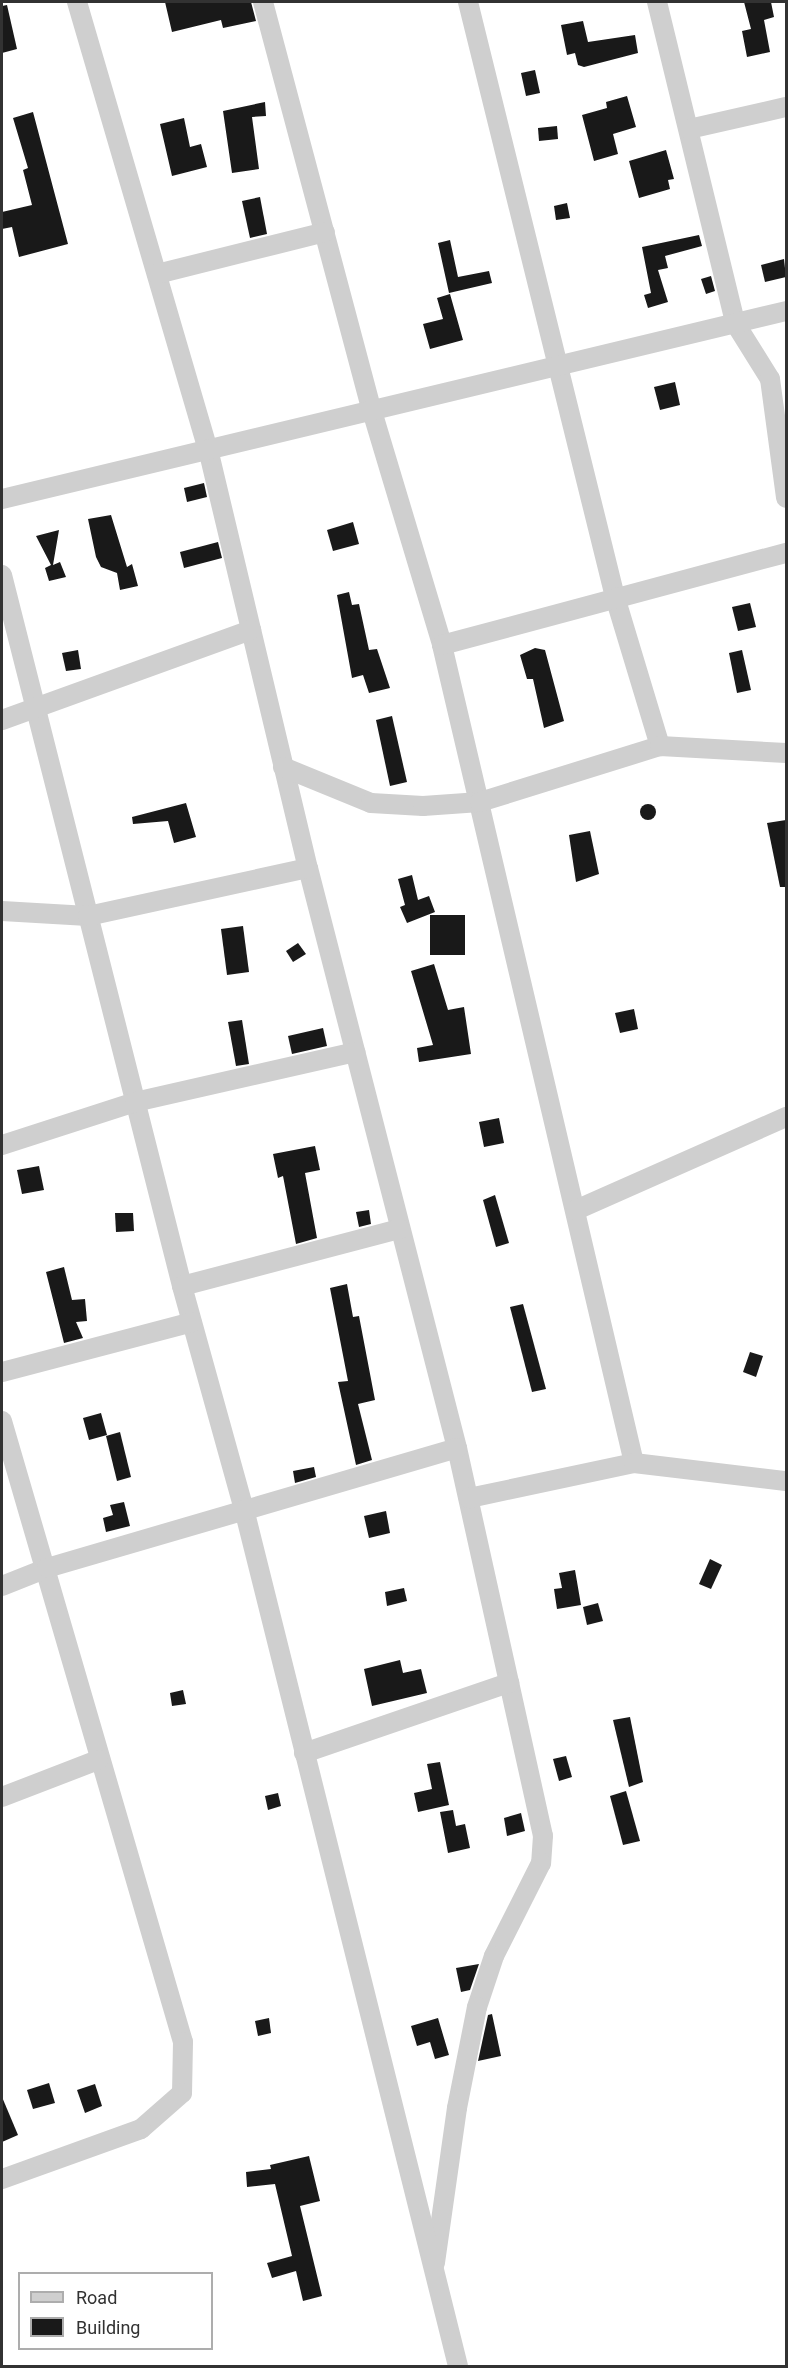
<!DOCTYPE html>
<html>
<head>
<meta charset="utf-8">
<style>
  body { margin:0 }
  #map { position:relative; width:788px; height:2368px; overflow:hidden; background:#fff; font-family:Roboto,sans-serif }
  div>[style] { position:absolute }
  [style*='--x'] { left:calc(var(--x)*1px); top:calc(var(--y)*1px); width:calc(var(--w)*1px); rotate:calc(var(--a)*1deg) }
  .building>* { inset:0; background:#191919 }
  .round { border-radius:50% }
  .minor>* { height:20px; margin:-10px; padding:0 10px; transform-origin:10px; border-radius:10px; background:#cfcfcf }
  span { translate:-50% -50%; white-space:nowrap; text-align:center; line-height:1.15; -webkit-text-stroke:6px #fff; paint-order:stroke }
  .frame { position:absolute; inset:0; border:3px solid #323232; pointer-events:none }
  .legend { position:absolute; left:18px; top:2272px; width:195px; height:78px; box-sizing:border-box; background:#fff; border:2px solid #adadad; margin:0; padding:8px 10px; list-style:none; font-size:18px; color:#323232 }
  .legend li { display:flex; align-items:center; gap:12px; height:30px }
  .legend b { width:30px; border:2px solid #adadad }
</style>
</head>
<body>
<div id="map">
  <div class="building">
    <i style="clip-path:polygon(165px 2px,251px 2px,256px 21px,223px 28px,221px 20px,172px 32px)"></i>
    <i style="clip-path:polygon(744px 2px,771px 2px,774px 17px,764px 20px,770px 52px,747px 57px,742px 31px,751px 29px)"></i>
    <i style="clip-path:polygon(7px 5px,17px 49px,2px 53px,2px 6px)"></i>
    <i style="clip-path:polygon(583px 21px,588px 42px,635px 35px,638px 53px,584px 67px,578px 65px,575px 53px,567px 55px,561px 25px)"></i>
    <i style="clip-path:polygon(535px 70px,540px 93px,526px 96px,521px 73px)"></i>
    <i style="clip-path:polygon(627px 96px,636px 127px,613px 134px,618px 154px,594px 161px,582px 115px,607px 108px,606px 102px)"></i>
    <i style="clip-path:polygon(265px 102px,266px 116px,252px 117px,259px 169px,232px 173px,223px 111px)"></i>
    <i style="clip-path:polygon(33px 112px,68px 244px,19px 257px,12px 227px,2px 229px,2px 212px,32px 205px,23px 170px,28px 168px,13px 118px)"></i>
    <i style="clip-path:polygon(184px 118px,190px 147px,201px 144px,207px 167px,172px 176px,160px 124px)"></i>
    <i style="clip-path:polygon(557px 126px,558px 139px,539px 141px,538px 128px)"></i>
    <i style="clip-path:polygon(666px 150px,674px 179px,668px 180px,670px 189px,639px 198px,629px 161px)"></i>
    <i style="clip-path:polygon(260px 197px,267px 234px,250px 238px,242px 201px)"></i>
    <i style="clip-path:polygon(567px 203px,570px 218px,556px 220px,554px 206px)"></i>
    <i style="clip-path:polygon(699px 235px,702px 246px,665px 256px,668px 268px,658px 270px,668px 302px,648px 308px,644px 295px,651px 293px,642px 247px)"></i>
    <i style="clip-path:polygon(450px 240px,458px 277px,489px 271px,492px 283px,449px 293px,438px 243px)"></i>
    <i style="clip-path:polygon(784px 259px,786px 277px,765px 282px,761px 265px)"></i>
    <i style="clip-path:polygon(711px 276px,715px 291px,706px 294px,701px 279px)"></i>
    <i style="clip-path:polygon(450px 294px,463px 340px,430px 349px,423px 324px,443px 319px,437px 298px)"></i>
    <i style="clip-path:polygon(675px 382px,680px 405px,660px 410px,654px 387px)"></i>
    <i style="clip-path:polygon(204px 483px,207px 497px,187px 502px,184px 488px)"></i>
    <i style="clip-path:polygon(111px 515px,127px 567px,132px 564px,138px 586px,120px 590px,117px 573px,101px 567px,96px 557px,88px 519px)"></i>
    <i style="clip-path:polygon(353px 522px,359px 544px,333px 551px,327px 530px)"></i>
    <i style="clip-path:polygon(59px 530px,53px 565px,60px 562px,66px 577px,49px 581px,45px 568px,51px 565px,36px 536px)"></i>
    <i style="clip-path:polygon(218px 542px,222px 558px,184px 568px,180px 552px)"></i>
    <i style="clip-path:polygon(349px 592px,352px 605px,359px 604px,369px 650px,377px 649px,390px 688px,369px 693px,363px 675px,352px 678px,337px 595px)"></i>
    <i style="clip-path:polygon(750px 603px,756px 627px,738px 631px,732px 607px)"></i>
    <i style="clip-path:polygon(535px 648px,545px 650px,564px 721px,544px 728px,533px 679px,527px 679px,520px 655px)"></i>
    <i style="clip-path:polygon(78px 650px,81px 669px,66px 671px,62px 653px)"></i>
    <i style="clip-path:polygon(742px 650px,751px 690px,737px 693px,729px 653px)"></i>
    <i style="clip-path:polygon(392px 716px,407px 782px,390px 786px,376px 720px)"></i>
    <i style="clip-path:polygon(186px 803px,196px 837px,174px 843px,168px 821px,133px 824px,132px 817px)"></i>
    <i class="round" style="left:640px;top:804px;width:16px;height:16px"></i>
    <i style="clip-path:polygon(786px 820px,786px 887px,780px 887px,767px 823px)"></i>
    <i style="clip-path:polygon(590px 831px,599px 874px,576px 882px,569px 835px)"></i>
    <i style="clip-path:polygon(412px 875px,418px 900px,429px 896px,435px 912px,407px 923px,400px 907px,405px 905px,398px 879px)"></i>
    <i style="clip-path:polygon(430px 915px,465px 915px,465px 955px,430px 955px)"></i>
    <i style="clip-path:polygon(243px 926px,249px 972px,227px 975px,221px 929px)"></i>
    <i style="clip-path:polygon(298px 943px,306px 954px,293px 962px,286px 951px)"></i>
    <i style="clip-path:polygon(434px 964px,448px 1010px,464px 1007px,471px 1054px,419px 1062px,417px 1048px,433px 1045px,411px 971px)"></i>
    <i style="clip-path:polygon(634px 1009px,638px 1029px,620px 1033px,615px 1013px)"></i>
    <i style="clip-path:polygon(242px 1020px,249px 1064px,236px 1066px,228px 1022px)"></i>
    <i style="clip-path:polygon(323px 1028px,327px 1046px,292px 1054px,288px 1036px)"></i>
    <i style="clip-path:polygon(499px 1118px,504px 1143px,484px 1147px,479px 1122px)"></i>
    <i style="clip-path:polygon(315px 1146px,320px 1170px,305px 1173px,317px 1238px,296px 1244px,283px 1176px,278px 1178px,273px 1154px)"></i>
    <i style="clip-path:polygon(39px 1166px,44px 1190px,22px 1194px,17px 1170px)"></i>
    <i style="clip-path:polygon(495px 1195px,509px 1243px,496px 1247px,483px 1200px)"></i>
    <i style="clip-path:polygon(369px 1210px,371px 1224px,359px 1227px,356px 1212px)"></i>
    <i style="clip-path:polygon(115px 1213px,133px 1213px,134px 1231px,116px 1232px)"></i>
    <i style="clip-path:polygon(64px 1267px,72px 1300px,85px 1299px,87px 1321px,76px 1322px,83px 1338px,64px 1343px,46px 1272px)"></i>
    <i style="clip-path:polygon(347px 1284px,353px 1317px,359px 1316px,375px 1400px,358px 1404px,372px 1460px,356px 1465px,338px 1382px,348px 1381px,330px 1288px)"></i>
    <i style="clip-path:polygon(523px 1304px,546px 1389px,532px 1392px,510px 1307px)"></i>
    <i style="clip-path:polygon(750px 1352px,763px 1356px,756px 1377px,743px 1372px)"></i>
    <i style="clip-path:polygon(101px 1413px,107px 1435px,89px 1440px,83px 1418px)"></i>
    <i style="clip-path:polygon(120px 1432px,131px 1477px,117px 1481px,106px 1436px)"></i>
    <i style="clip-path:polygon(314px 1467px,316px 1477px,295px 1483px,293px 1471px)"></i>
    <i style="clip-path:polygon(124px 1502px,130px 1526px,106px 1532px,103px 1518px,113px 1515px,110px 1505px)"></i>
    <i style="clip-path:polygon(386px 1511px,390px 1533px,369px 1538px,364px 1516px)"></i>
    <i style="clip-path:polygon(710px 1559px,722px 1565px,711px 1589px,699px 1584px)"></i>
    <i style="clip-path:polygon(575px 1570px,581px 1605px,557px 1609px,554px 1589px,562px 1588px,559px 1573px)"></i>
    <i style="clip-path:polygon(404px 1588px,407px 1601px,387px 1606px,385px 1592px)"></i>
    <i style="clip-path:polygon(598px 1603px,603px 1621px,587px 1625px,583px 1607px)"></i>
    <i style="clip-path:polygon(400px 1660px,403px 1673px,421px 1669px,427px 1693px,372px 1706px,364px 1669px)"></i>
    <i style="clip-path:polygon(183px 1690px,186px 1704px,172px 1706px,170px 1693px)"></i>
    <i style="clip-path:polygon(630px 1717px,643px 1782px,629px 1787px,613px 1720px)"></i>
    <i style="clip-path:polygon(566px 1756px,572px 1777px,559px 1781px,553px 1759px)"></i>
    <i style="clip-path:polygon(440px 1762px,449px 1805px,418px 1812px,414px 1793px,432px 1789px,427px 1764px)"></i>
    <i style="clip-path:polygon(626px 1791px,640px 1841px,623px 1845px,610px 1796px)"></i>
    <i style="clip-path:polygon(278px 1793px,281px 1806px,268px 1810px,265px 1796px)"></i>
    <i style="clip-path:polygon(453px 1810px,456px 1826px,465px 1824px,470px 1848px,448px 1853px,440px 1812px)"></i>
    <i style="clip-path:polygon(521px 1813px,525px 1831px,507px 1836px,504px 1818px)"></i>
    <i style="clip-path:polygon(479px 1964px,470px 1990px,461px 1992px,456px 1968px)"></i>
    <i style="clip-path:polygon(492px 2014px,501px 2056px,478px 2061px,488px 2015px)"></i>
    <i style="clip-path:polygon(269px 2018px,271px 2033px,258px 2036px,255px 2021px)"></i>
    <i style="clip-path:polygon(438px 2018px,449px 2055px,435px 2059px,430px 2042px,417px 2046px,411px 2026px)"></i>
    <i style="clip-path:polygon(49px 2083px,55px 2103px,33px 2109px,27px 2090px)"></i>
    <i style="clip-path:polygon(95px 2084px,102px 2106px,85px 2113px,77px 2090px)"></i>
    <i style="clip-path:polygon(2px 2097px,18px 2135px,2px 2142px)"></i>
    <i style="clip-path:polygon(309px 2156px,320px 2201px,300px 2206px,322px 2296px,303px 2301px,296px 2271px,272px 2278px,267px 2263px,292px 2256px,275px 2184px,247px 2187px,246px 2172px,271px 2169px,270px 2165px)"></i>
  </div>
  <div class="minor">
    <i style="--x:77;--y:2;--w:466;--a:73.7"></i>
    <i style="--x:208;--y:449;--w:431;--a:76.6"></i>
    <i style="--x:308;--y:868;--w:599;--a:75.59"></i>
    <i style="--x:457;--y:1448;--w:397;--a:77.5"></i>
    <i style="--x:543;--y:1836;--w:27;--a:94"></i>
    <i style="--x:541;--y:1863;--w:104;--a:116.8"></i>
    <i style="--x:494;--y:1956;--w:54;--a:108.4"></i>
    <i style="--x:477;--y:2007;--w:103;--a:101.2"></i>
    <i style="--x:457;--y:2108;--w:157;--a:98.1"></i>
    <i style="--x:263;--y:2;--w:423;--a:75.1"></i>
    <i style="--x:372;--y:411;--w:244;--a:73.3"></i>
    <i style="--x:442;--y:645;--w:840;--a:76.79"></i>
    <i style="--x:634;--y:1463;--w:169;--a:168"></i>
    <i style="--x:468;--y:2;--w:613;--a:76.12"></i>
    <i style="--x:615;--y:597;--w:156;--a:73.2"></i>
    <i style="--x:657;--y:2;--w:330;--a:76.3"></i>
    <i style="--x:735;--y:323;--w:66;--a:58"></i>
    <i style="--x:770;--y:379;--w:120;--a:82.3"></i>
    <i style="--x:689;--y:129;--w:99;--a:-12.8"></i>
    <i style="--x:157;--y:274;--w:173;--a:-14"></i>
    <i style="--x:2;--y:499;--w:806;--a:-13.48"></i>
    <i style="--x:2;--y:575;--w:733;--a:75.79"></i>
    <i style="--x:182;--y:1286;--w:236;--a:74.5"></i>
    <i style="--x:245;--y:1513;--w:879;--a:75.98"></i>
    <i style="--x:442;--y:645;--w:356;--a:-15"></i>
    <i style="--x:2;--y:720;--w:265;--a:-19.9"></i>
    <i style="--x:283;--y:767;--w:95;--a:22.2"></i>
    <i style="--x:371;--y:803;--w:52;--a:3.3"></i>
    <i style="--x:423;--y:806;--w:57;--a:-4"></i>
    <i style="--x:480;--y:802;--w:189;--a:-17.3"></i>
    <i style="--x:660;--y:746;--w:126;--a:3.2"></i>
    <i style="--x:2;--y:911;--w:86;--a:3.3"></i>
    <i style="--x:88;--y:916;--w:225;--a:-12.3"></i>
    <i style="--x:2;--y:1145;--w:140;--a:-17.9"></i>
    <i style="--x:135;--y:1102;--w:226;--a:-12.8"></i>
    <i style="--x:576;--y:1210;--w:230;--a:-23.9"></i>
    <i style="--x:182;--y:1286;--w:225;--a:-14.7"></i>
    <i style="--x:2;--y:1372;--w:196;--a:-14.7"></i>
    <i style="--x:2;--y:1421;--w:647;--a:73.75"></i>
    <i style="--x:183;--y:2042;--w:51;--a:91.1"></i>
    <i style="--x:182;--y:2093;--w:55;--a:138.7"></i>
    <i style="--x:141;--y:2129;--w:148;--a:160.2"></i>
    <i style="--x:634;--y:1463;--w:153;--a:6.8"></i>
    <i style="--x:2;--y:1586;--w:48;--a:-21.8"></i>
    <i style="--x:47;--y:1568;--w:427;--a:-16.3"></i>
    <i style="--x:304;--y:1753;--w:217;--a:-18.9"></i>
    <i style="--x:2;--y:1797;--w:103;--a:-21.1"></i>
  </div>
  <div class="frame"></div>
  <ul class="legend">
  <li><b style="height:8px;background:#cfcfcf"></b>Road</li>
  <li><b style="height:16px;background:#191919"></b>Building</li>
  </ul>
</div>
</body>
</html>
